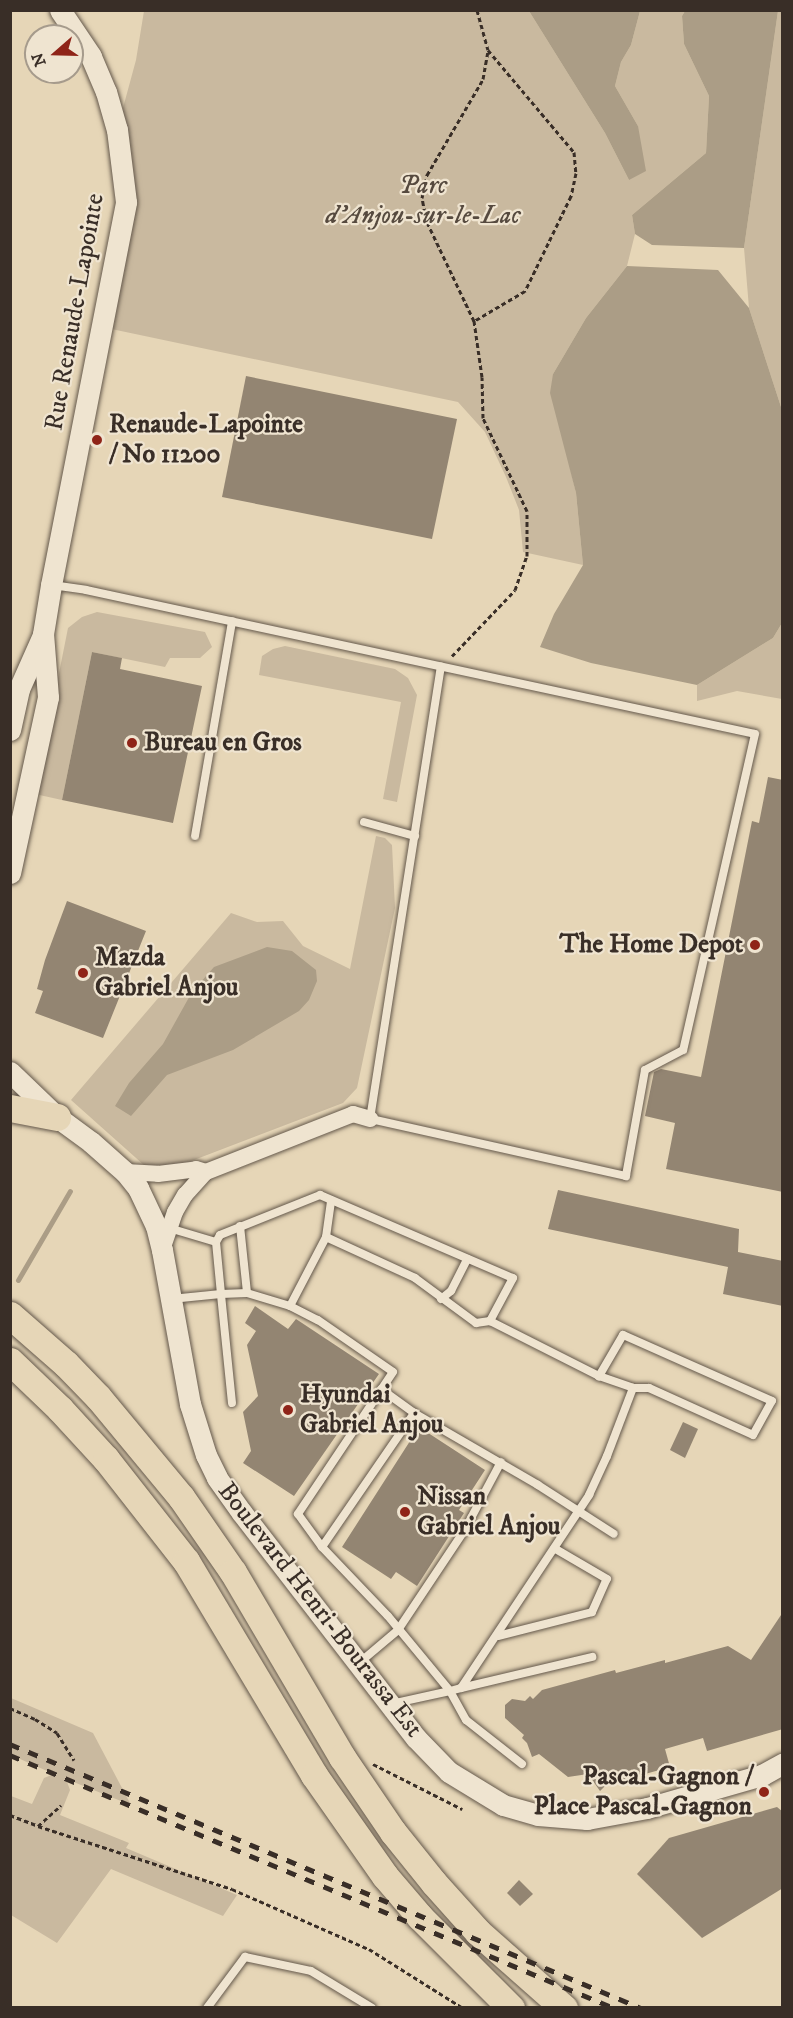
<!DOCTYPE html>
<html>
<head>
<meta charset="utf-8">
<style>
  body { margin:0 }
  #map { position:relative; width:793px; height:2018px; overflow:hidden; background:#e6d6b7; font-family:"IM FELL DW Pica",serif }
  div>[style] { position:absolute }
  [style*='--x'] { left:calc(var(--x)*1px); top:calc(var(--y)*1px); width:calc(var(--w)*1px); rotate:calc(var(--a)*1deg) }
  .green>* { inset:0; background:#c9b99f }
  .water>* { inset:0; background:#ab9d86 }
  .stream>* { height:5px; margin:-2.5px; padding:0 2.5px; transform-origin:2.5px; border-radius:2.5px; background:#ab9d86 }
  .building>* { inset:0; background:#938572 }
  .path>* { height:3px; margin-top:-1.5px; transform-origin:0; background:repeating-linear-gradient(90deg,#392e27 0 4.5px,transparent 0 7.5px) }
  .roads { filter:drop-shadow(0 0 2px #64584b) drop-shadow(0 0 2px #64584b) }
  .service>* { height:8px; margin:-4px; padding:0 4px; transform-origin:4px; border-radius:4px; background:#efe4d0 }
  .minor>* { height:16px; margin:-8px; padding:0 8px; transform-origin:8px; border-radius:8px; background:#efe4d0 }
  .tertiary>* { height:21px; margin:-10.5px; padding:0 10.5px; transform-origin:10.5px; border-radius:10.5px; background:#efe4d0 }
  .primary>* { height:27px; margin:-13.5px; padding:0 13.5px; transform-origin:13.5px; border-radius:13.5px; background:#e6d6b7 }
  .rail>* { height:4.5px; margin-top:-2.25px; transform-origin:0; background:repeating-linear-gradient(90deg,#392e27 0 10px,transparent 0 20px) }
  .dots>* { width:16px; height:16px; translate:-50% -50%; box-sizing:border-box; border:3px solid #efe4d0; border-radius:50% }
  span { translate:-50% -50%; white-space:nowrap; text-align:center; line-height:1.15; -webkit-text-stroke:4.5px #efe4d0; paint-order:stroke }
  .park-label { font-size:26px; color:#564a3f; font-style:italic }
  .street-label { font-size:26px; color:#392e27 }
  .poi-label { font-size:26px; color:#392e27; font-weight:700 }
  .left { translate:0 -50%; text-align:left }
  .right { translate:-100% -50%; text-align:right }
  .frame { position:absolute; inset:0; border:12px solid #392e27; pointer-events:none }
  .north { position:absolute; left:24px; top:24px; width:60px; height:60px; box-sizing:border-box; background:#efe4d0; border:2px solid #a69b8c; border-radius:50%; rotate:250deg; font-size:16px; font-weight:700; line-height:24px; text-align:center; color:#392e27 }
  .north::after { content:''; display:block; margin:auto; width:21px; height:27px; background:#8f2418; clip-path:polygon(50% 0,100% 100%,50% 72%,0 100%) }
</style>
</head>
<body>
<div id="map">
  <div class="green">
    <i style="clip-path:polygon(144px 11px,529px 11px,605px 133px,629px 180px,638px 126px,615px 86px,621px 62px,631px 45px,640px 11px,685px 11px,682px 16px,684px 44px,709px 96px,706px 153px,632px 215px,635px 234px,627px 266px,586px 318px,553px 374px,559px 420px,576px 493px,583px 565px,523px 552px,519px 510px,506px 477px,485px 432px,458px 402px,102px 327px,126px 202px,117px 130px,136px 60px)"></i>
    <i style="clip-path:polygon(778px 11px,782px 11px,782px 410px,749px 308px,744px 248px)"></i>
    <i style="clip-path:polygon(97px 612px,205px 632px,212px 647px,200px 658px,170px 658px,165px 667px,92px 652px,62px 800px,35px 794px,68px 628px,82px 617px)"></i>
    <i style="clip-path:polygon(782px 623px,782px 699px,737px 691px,697px 701px,697px 685px,773px 638px)"></i>
    <i style="clip-path:polygon(285px 646px,395px 669px,408px 678px,417px 695px,397px 802px,383px 799px,401px 702px,259px 675px,262px 656px,273px 649px)"></i>
    <i style="clip-path:polygon(376px 836px,385px 838px,392px 845px,395px 908px,357px 1088px,343px 1103px,173px 1168px,145px 1166px,71px 1100px,231px 913px,257px 922px,283px 921px,303px 946px,350px 969px)"></i>
    <i style="clip-path:polygon(11px 1698px,93px 1733px,131px 1805px,66px 1779px,70px 1790px,60px 1815px,129px 1843px,126px 1848px,237px 1895px,223px 1916px,111px 1869px,57px 1943px,11px 1915px,11px 1796px,32px 1804px,44px 1778px,54px 1774px,11px 1755px)"></i>
  </div>
  <div class="water">
    <i style="clip-path:polygon(529px 11px,640px 11px,631px 45px,621px 62px,615px 86px,638px 126px,646px 171px,629px 180px,605px 133px)"></i>
    <i style="clip-path:polygon(685px 11px,778px 11px,744px 248px,652px 245px,635px 234px,632px 215px,706px 153px,709px 96px,684px 44px,682px 16px)"></i>
    <i style="clip-path:polygon(627px 266px,718px 270px,749px 308px,782px 410px,782px 623px,773px 638px,697px 685px,591px 663px,540px 647px,554px 614px,583px 565px,576px 493px,550px 393px,553px 374px,586px 318px)"></i>
    <i style="clip-path:polygon(267px 947px,292px 951px,316px 970px,317px 981px,309px 1000px,299px 1011px,233px 1050px,167px 1075px,131px 1116px,115px 1106px,129px 1083px,163px 1044px,192px 992px,214px 967px)"></i>
  </div>
  <div class="stream">
    <i style="--x:18;--y:1280;--w:103;--a:-59.7"></i>
  </div>
  <div class="building">
    <i style="clip-path:polygon(246px 376px,457px 419px,432px 539px,222px 497px)"></i>
    <i style="clip-path:polygon(92px 652px,122px 658px,120px 669px,202px 686px,173px 823px,62px 800px)"></i>
    <i style="clip-path:polygon(768px 777px,783px 780px,783px 1192px,666px 1169px,675px 1123px,645px 1116px,654px 1072px,661px 1069px,701px 1077px,752px 821px,759px 823px)"></i>
    <i style="clip-path:polygon(67px 901px,146px 931px,103px 1038px,35px 1013px,43px 991px,37px 989px,45px 960px)"></i>
    <i style="clip-path:polygon(558px 1190px,739px 1229px,738px 1252px,783px 1261px,783px 1306px,723px 1294px,728px 1267px,548px 1229px)"></i>
    <i style="clip-path:polygon(255px 1306px,288px 1329px,296px 1319px,379px 1374px,294px 1496px,243px 1463px,251px 1451px,243px 1412px,258px 1396px,247px 1345px,256px 1331px,245px 1323px)"></i>
    <i style="clip-path:polygon(683px 1422px,698px 1429px,685px 1458px,670px 1450px)"></i>
    <i style="clip-path:polygon(419px 1427px,485px 1470px,459px 1510px,464px 1513px,417px 1586px,396px 1572px,391px 1579px,342px 1547px)"></i>
    <i style="clip-path:polygon(783px 1612px,783px 1729px,707px 1751px,703px 1738px,665px 1749px,670px 1767px,606px 1785px,600px 1791px,588px 1774px,568px 1777px,539px 1754px,532px 1757px,527px 1743px,522px 1738px,524px 1735px,505px 1718px,505px 1705px,512px 1699px,525px 1701px,530px 1696px,533px 1699px,542px 1690px,615px 1670px,616px 1673px,665px 1660px,665px 1663px,728px 1646px,751px 1660px)"></i>
    <i style="clip-path:polygon(777px 1807px,783px 1812px,783px 1888px,702px 1938px,637px 1874px,669px 1838px)"></i>
    <i style="clip-path:polygon(519px 1880px,533px 1894px,520px 1906px,507px 1893px)"></i>
  </div>
  <div class="path">
    <i style="--x:477;--y:10;--w:41;--a:74.6"></i>
    <i style="--x:488;--y:50;--w:133;--a:49.9"></i>
    <i style="--x:574;--y:152;--w:21;--a:85"></i>
    <i style="--x:576;--y:173;--w:24;--a:102"></i>
    <i style="--x:571;--y:196;--w:106;--a:115.8"></i>
    <i style="--x:525;--y:291;--w:59;--a:149.5"></i>
    <i style="--x:474;--y:321;--w:112;--a:-115.4"></i>
    <i style="--x:426;--y:220;--w:22;--a:-100"></i>
    <i style="--x:422;--y:198;--w:24;--a:-78"></i>
    <i style="--x:427;--y:175;--w:111;--a:-59.7"></i>
    <i style="--x:483;--y:79;--w:29;--a:-80"></i>
    <i style="--x:452;--y:656;--w:91;--a:-46.3"></i>
    <i style="--x:515;--y:590;--w:36;--a:-71"></i>
    <i style="--x:527;--y:556;--w:45;--a:-90"></i>
    <i style="--x:527;--y:511;--w:103;--a:-115.3"></i>
    <i style="--x:483;--y:418;--w:41;--a:-91.4"></i>
    <i style="--x:482;--y:377;--w:57;--a:-98.1"></i>
    <i style="--x:10;--y:1708;--w:27;--a:24"></i>
    <i style="--x:35;--y:1719;--w:26;--a:32"></i>
    <i style="--x:57;--y:1733;--w:32;--a:58"></i>
    <i style="--x:373;--y:1764;--w:100;--a:26.8"></i>
    <i style="--x:10;--y:1815;--w:30;--a:21"></i>
    <i style="--x:38;--y:1826;--w:31;--a:-42"></i>
    <i style="--x:38;--y:1826;--w:204;--a:18"></i>
    <i style="--x:232;--y:1889;--w:150;--a:23.7"></i>
    <i style="--x:369;--y:1949;--w:111;--a:32.1"></i>
  </div>
  <div class="roads">
    <div class="service">
      <i style="--x:52;--y:585;--w:34;--a:8"></i>
      <i style="--x:86;--y:590;--w:684;--a:12.15"></i>
      <i style="--x:755;--y:734;--w:324;--a:102.8"></i>
      <i style="--x:683;--y:1050;--w:43;--a:152.2"></i>
      <i style="--x:645;--y:1070;--w:108;--a:100.2"></i>
      <i style="--x:626;--y:1176;--w:262;--a:-167.4"></i>
      <i style="--x:370;--y:1119;--w:458;--a:-81.1"></i>
      <i style="--x:364;--y:822;--w:53;--a:15.4"></i>
      <i style="--x:195;--y:836;--w:218;--a:-80.2"></i>
      <i style="--x:240;--y:1226;--w:67;--a:84"></i>
      <i style="--x:169;--y:1228;--w:49;--a:16.6"></i>
      <i style="--x:326;--y:1237;--w:37;--a:-82"></i>
      <i style="--x:171;--y:1299;--w:50;--a:-5.7"></i>
      <i style="--x:221;--y:1294;--w:52;--a:-95.5"></i>
      <i style="--x:216;--y:1242;--w:8;--a:-60"></i>
      <i style="--x:220;--y:1235;--w:108;--a:-21.8"></i>
      <i style="--x:320;--y:1195;--w:210;--a:23.3"></i>
      <i style="--x:513;--y:1278;--w:49;--a:118.1"></i>
      <i style="--x:490;--y:1321;--w:122;--a:26.8"></i>
      <i style="--x:599;--y:1376;--w:36;--a:19"></i>
      <i style="--x:633;--y:1388;--w:16;--a:0"></i>
      <i style="--x:649;--y:1388;--w:114;--a:24.3"></i>
      <i style="--x:753;--y:1435;--w:39;--a:-61"></i>
      <i style="--x:772;--y:1401;--w:163;--a:-156.1"></i>
      <i style="--x:623;--y:1335;--w:48;--a:120.3"></i>
      <i style="--x:441;--y:1299;--w:13;--a:-39"></i>
      <i style="--x:451;--y:1291;--w:36;--a:-63"></i>
      <i style="--x:290;--y:1306;--w:31;--a:27"></i>
      <i style="--x:318;--y:1320;--w:91;--a:34.7"></i>
      <i style="--x:393;--y:1372;--w:171;--a:123.8"></i>
      <i style="--x:298;--y:1514;--w:41;--a:54"></i>
      <i style="--x:322;--y:1547;--w:95;--a:46.3"></i>
      <i style="--x:388;--y:1616;--w:97;--a:50.4"></i>
      <i style="--x:450;--y:1691;--w:60;--a:167.6"></i>
      <i style="--x:381;--y:1389;--w:41;--a:36"></i>
      <i style="--x:414;--y:1413;--w:143;--a:30.1"></i>
      <i style="--x:538;--y:1485;--w:90;--a:32.8"></i>
      <i style="--x:232;--y:1403;--w:110;--a:-95.8"></i>
      <i style="--x:221;--y:1294;--w:26;--a:-2"></i>
      <i style="--x:247;--y:1293;--w:45;--a:16.8"></i>
      <i style="--x:290;--y:1306;--w:78;--a:-62.4"></i>
      <i style="--x:326;--y:1237;--w:98;--a:24.7"></i>
      <i style="--x:415;--y:1278;--w:76;--a:36.4"></i>
      <i style="--x:476;--y:1323;--w:14;--a:-8"></i>
      <i style="--x:322;--y:1547;--w:163;--a:-55.5"></i>
      <i style="--x:498;--y:1636;--w:97;--a:-14.3"></i>
      <i style="--x:592;--y:1612;--w:36;--a:-66"></i>
      <i style="--x:607;--y:1579;--w:61;--a:-149.7"></i>
      <i style="--x:359;--y:1663;--w:51;--a:-40.2"></i>
      <i style="--x:398;--y:1630;--w:119;--a:-56.3"></i>
      <i style="--x:464;--y:1531;--w:78;--a:-61.8"></i>
      <i style="--x:461;--y:1688;--w:135;--a:-13.3"></i>
      <i style="--x:522;--y:1764;--w:71;--a:-141.8"></i>
      <i style="--x:466;--y:1720;--w:33;--a:-119"></i>
      <i style="--x:450;--y:1691;--w:11;--a:-15"></i>
      <i style="--x:461;--y:1688;--w:232;--a:-56.4"></i>
      <i style="--x:589;--y:1495;--w:43;--a:-65.2"></i>
      <i style="--x:607;--y:1456;--w:73;--a:-69.1"></i>
      <i style="--x:207;--y:2008;--w:64;--a:-53.3"></i>
      <i style="--x:245;--y:1957;--w:67;--a:12"></i>
      <i style="--x:311;--y:1971;--w:71;--a:31.2"></i>
    </div>
    <div class="minor">
      <i style="--x:125;--y:1172;--w:33;--a:3"></i>
      <i style="--x:158;--y:1174;--w:38;--a:-7"></i>
      <i style="--x:196;--y:1169;--w:10;--a:17"></i>
      <i style="--x:162;--y:1250;--w:40;--a:-71.1"></i>
      <i style="--x:175;--y:1212;--w:20;--a:-60"></i>
      <i style="--x:185;--y:1195;--w:31;--a:-48"></i>
      <i style="--x:206;--y:1172;--w:158;--a:-21.5"></i>
      <i style="--x:353;--y:1114;--w:18;--a:16"></i>
    </div>
    <div class="tertiary">
      <i style="--x:10;--y:730;--w:42;--a:-77.6"></i>
      <i style="--x:19;--y:689;--w:57;--a:-66.1"></i>
      <i style="--x:10;--y:873;--w:180;--a:-77.8"></i>
      <i style="--x:48;--y:697;--w:63;--a:-94.5"></i>
      <i style="--x:43;--y:634;--w:50;--a:-80.7"></i>
      <i style="--x:51;--y:585;--w:390;--a:-78.9"></i>
      <i style="--x:126;--y:202;--w:73;--a:-97.1"></i>
      <i style="--x:117;--y:130;--w:40;--a:-106"></i>
      <i style="--x:106;--y:92;--w:39;--a:-113"></i>
      <i style="--x:91;--y:56;--w:55;--a:-124"></i>
      <i style="--x:10;--y:1072;--w:65;--a:43.8"></i>
      <i style="--x:57;--y:1117;--w:42;--a:36.3"></i>
      <i style="--x:91;--y:1142;--w:45;--a:41.4"></i>
      <i style="--x:125;--y:1172;--w:21;--a:51"></i>
      <i style="--x:138;--y:1188;--w:42;--a:64.7"></i>
      <i style="--x:156;--y:1226;--w:25;--a:76"></i>
      <i style="--x:162;--y:1250;--w:157;--a:79.7"></i>
      <i style="--x:190;--y:1404;--w:53;--a:72.6"></i>
      <i style="--x:206;--y:1455;--w:25;--a:64"></i>
      <i style="--x:217;--y:1478;--w:43;--a:54.5"></i>
      <i style="--x:242;--y:1513;--w:284;--a:52.3"></i>
      <i style="--x:416;--y:1738;--w:47;--a:45.9"></i>
      <i style="--x:449;--y:1772;--w:63;--a:31.4"></i>
      <i style="--x:503;--y:1805;--w:36;--a:16"></i>
      <i style="--x:538;--y:1815;--w:49;--a:4.7"></i>
      <i style="--x:587;--y:1819;--w:61;--a:-10.4"></i>
      <i style="--x:647;--y:1808;--w:120;--a:-16"></i>
      <i style="--x:762;--y:1775;--w:23;--a:-29"></i>
    </div>
    <div class="primary">
      <i style="--x:10;--y:1108;--w:48;--a:10.8"></i>
      <i style="--x:10;--y:1315;--w:74;--a:41.2"></i>
      <i style="--x:66;--y:1364;--w:46;--a:45.9"></i>
      <i style="--x:98;--y:1397;--w:130;--a:50.3"></i>
      <i style="--x:181;--y:1497;--w:91;--a:55.3"></i>
      <i style="--x:233;--y:1572;--w:215;--a:59.5"></i>
      <i style="--x:342;--y:1757;--w:91;--a:55.8"></i>
      <i style="--x:393;--y:1832;--w:65;--a:51.2"></i>
      <i style="--x:434;--y:1883;--w:66;--a:48.1"></i>
      <i style="--x:478;--y:1932;--w:115;--a:41.5"></i>
      <i style="--x:10;--y:1361;--w:69;--a:43.8"></i>
      <i style="--x:60;--y:1409;--w:68;--a:47.4"></i>
      <i style="--x:106;--y:1459;--w:130;--a:51.9"></i>
      <i style="--x:186;--y:1561;--w:249;--a:59.1"></i>
      <i style="--x:314;--y:1775;--w:123;--a:54.9"></i>
      <i style="--x:385;--y:1876;--w:54;--a:49.5"></i>
      <i style="--x:420;--y:1917;--w:129;--a:45"></i>
    </div>
  </div>
  <div class="rail">
    <i style="--x:10;--y:1744;--w:684;--a:22.7"></i>
    <i style="--x:10;--y:1755;--w:655;--a:22.73"></i>
  </div>
  <div class="dots">
    <i style="left:97px;top:440px;background:#8f2418"></i>
    <i style="left:132px;top:743px;background:#8f2418"></i>
    <i style="left:755px;top:945px;background:#8f2418"></i>
    <i style="left:83px;top:973px;background:#8f2418"></i>
    <i style="left:288px;top:1410px;background:#8f2418"></i>
    <i style="left:405px;top:1512px;background:#8f2418"></i>
    <i style="left:764px;top:1792px;background:#8f2418"></i>
  </div>
  <div class="park-label">
    <span style="left:423px;top:201px">Parc<br>d'Anjou-sur-le-Lac</span>
  </div>
  <div class="street-label">
    <span style="left:75px;top:312px;rotate:-80deg">Rue Renaude-Lapointe</span>
    <span style="left:320px;top:1610px;rotate:52deg">Boulevard Henri-Bourassa Est</span>
  </div>
  <div class="poi-label">
    <span class="left" style="left:109px;top:440px">Renaude-Lapointe<br>/ No 11200</span>
    <span class="left" style="left:144px;top:743px">Bureau en Gros</span>
    <span class="right" style="left:743px;top:945px">The Home Depot</span>
    <span class="left" style="left:95px;top:973px">Mazda<br>Gabriel Anjou</span>
    <span class="left" style="left:300px;top:1410px">Hyundai<br>Gabriel Anjou</span>
    <span class="left" style="left:417px;top:1512px">Nissan<br>Gabriel Anjou</span>
    <span class="right" style="left:752px;top:1792px">Pascal-Gagnon /<br>Place Pascal-Gagnon</span>
  </div>
  <div class="frame"></div>
  <div class="north">N</div>
</div>
</body>
</html>
